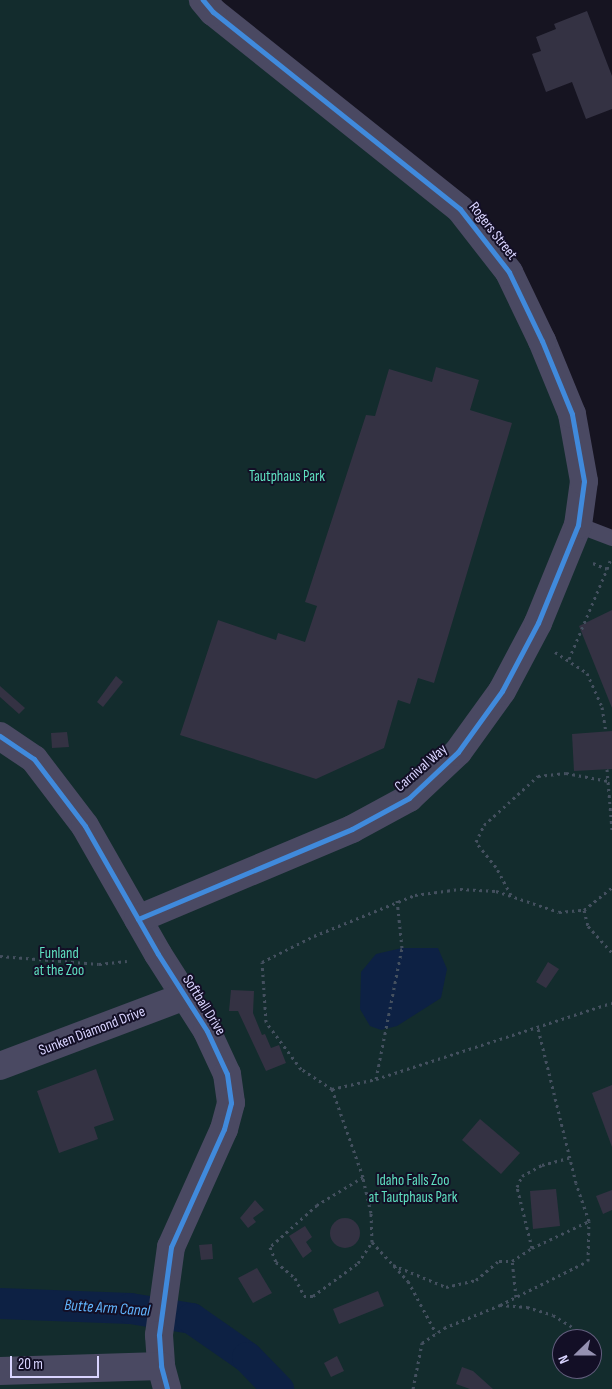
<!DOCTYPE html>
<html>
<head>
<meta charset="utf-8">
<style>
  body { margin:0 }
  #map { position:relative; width:612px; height:1389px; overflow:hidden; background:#161421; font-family:"Sofia Sans Condensed",sans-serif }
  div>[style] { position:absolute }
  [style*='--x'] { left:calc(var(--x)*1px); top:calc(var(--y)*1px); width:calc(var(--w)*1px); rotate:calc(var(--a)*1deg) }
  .green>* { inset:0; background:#132c2d }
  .water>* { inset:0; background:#0d2144 }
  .canal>* { height:31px; margin:-15.5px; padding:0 15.5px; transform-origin:15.5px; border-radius:15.5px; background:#0d2144 }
  .building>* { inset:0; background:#343243 }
  .round { border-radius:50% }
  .path>* { height:3px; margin-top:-1.5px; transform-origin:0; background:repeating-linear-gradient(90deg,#44505f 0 2.5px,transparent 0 6.5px) }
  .service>* { height:16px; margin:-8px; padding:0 8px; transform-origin:8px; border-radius:8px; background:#4a4962 }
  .minor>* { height:28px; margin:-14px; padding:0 14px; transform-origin:14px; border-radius:14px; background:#4a4962 }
  .cycleway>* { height:5px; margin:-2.5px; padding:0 2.5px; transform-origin:2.5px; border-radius:2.5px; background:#408adc }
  span { translate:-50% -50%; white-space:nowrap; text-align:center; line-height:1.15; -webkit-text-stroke:4px #130f26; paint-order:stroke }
  .street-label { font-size:15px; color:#d9d4ff }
  .park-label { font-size:15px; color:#5fe0c0 }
  .water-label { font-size:16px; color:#62b6ff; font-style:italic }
  .north { position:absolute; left:552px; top:1329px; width:50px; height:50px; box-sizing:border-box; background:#130f26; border:1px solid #625e7d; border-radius:50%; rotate:248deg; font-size:14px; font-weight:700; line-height:20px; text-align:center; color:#d9d4ff }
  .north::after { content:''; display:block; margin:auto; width:18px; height:22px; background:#9591b1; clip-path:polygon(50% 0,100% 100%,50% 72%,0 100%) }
  .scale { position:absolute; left:10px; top:1356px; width:89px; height:22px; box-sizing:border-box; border:2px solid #d9d4ff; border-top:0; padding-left:6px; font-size:15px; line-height:18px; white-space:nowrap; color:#d9d4ff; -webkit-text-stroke:4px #130f26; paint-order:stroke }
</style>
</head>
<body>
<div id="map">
  <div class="green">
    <i style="clip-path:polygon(evenodd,0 0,203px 0,460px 209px,572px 414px,578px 524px,612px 538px,612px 1389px,0 1389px,0 0,562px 1339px,592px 1339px,592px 1369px,562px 1369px,562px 1339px)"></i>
  </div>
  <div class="water">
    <i style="clip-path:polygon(402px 948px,438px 948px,447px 969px,441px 998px,397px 1026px,381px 1030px,370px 1026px,360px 1009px,361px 972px,376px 954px)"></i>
  </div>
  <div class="canal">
    <i style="--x:0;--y:1303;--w:130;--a:2.2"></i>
    <i style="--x:130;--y:1308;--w:62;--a:9.3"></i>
    <i style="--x:191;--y:1318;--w:68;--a:34.9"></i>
    <i style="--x:247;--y:1357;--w:45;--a:45.9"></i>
  </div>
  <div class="building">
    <i style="clip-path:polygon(587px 11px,612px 76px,612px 109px,586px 119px,572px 82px,546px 92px,532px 54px,541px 51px,536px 37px,556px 29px,554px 24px)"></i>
    <i style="clip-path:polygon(436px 367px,479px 380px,470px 410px,512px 423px,434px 683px,418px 678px,410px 704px,398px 700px,384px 748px,316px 779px,180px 735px,218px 620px,276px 640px,278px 633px,305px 642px,317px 606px,305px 602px,366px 415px,375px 416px,389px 369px,432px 382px)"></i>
    <i style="clip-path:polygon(612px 610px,612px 708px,579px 626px)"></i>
    <i style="clip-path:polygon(116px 676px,123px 682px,103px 707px,97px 702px)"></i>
    <i style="clip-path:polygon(0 686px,25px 708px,19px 714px,0 697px)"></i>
    <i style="clip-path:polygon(612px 731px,612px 769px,574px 771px,572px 734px)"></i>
    <i style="clip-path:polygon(67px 732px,69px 747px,52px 748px,51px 733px)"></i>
    <i style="clip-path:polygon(548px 962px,559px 969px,546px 988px,536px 982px)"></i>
    <i style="clip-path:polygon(231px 990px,254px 991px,253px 1013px,262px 1035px,265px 1034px,271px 1048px,279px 1045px,286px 1063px,266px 1071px,238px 1011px,229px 1011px)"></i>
    <i style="clip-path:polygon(96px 1069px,114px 1120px,94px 1127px,98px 1139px,59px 1153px,37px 1091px)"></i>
    <i style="clip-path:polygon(612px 1085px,612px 1147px,592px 1093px)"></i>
    <i style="clip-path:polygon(480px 1119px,520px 1153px,501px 1174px,462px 1140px)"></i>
    <i style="clip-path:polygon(556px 1189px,560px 1226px,533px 1229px,530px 1191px)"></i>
    <i style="clip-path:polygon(612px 1190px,612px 1210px,603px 1214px,596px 1196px)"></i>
    <i style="clip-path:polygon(255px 1200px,264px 1210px,253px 1218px,256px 1222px,248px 1228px,240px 1218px)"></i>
    <i class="round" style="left:330px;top:1218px;width:30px;height:30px"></i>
    <i style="clip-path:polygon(305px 1226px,312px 1237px,306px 1242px,312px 1251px,303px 1258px,289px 1236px)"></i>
    <i style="clip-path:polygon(212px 1244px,213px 1259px,201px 1260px,199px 1245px)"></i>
    <i style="clip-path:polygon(257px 1268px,272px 1293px,253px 1303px,238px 1278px)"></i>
    <i style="clip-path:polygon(378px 1291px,384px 1306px,339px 1324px,333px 1309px)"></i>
    <i style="clip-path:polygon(337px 1356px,344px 1371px,331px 1377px,324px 1363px)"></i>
    <i style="clip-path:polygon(462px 1367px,473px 1371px,493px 1389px,470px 1389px,456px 1384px)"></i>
  </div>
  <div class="path">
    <i style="--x:593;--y:563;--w:15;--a:23"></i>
    <i style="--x:607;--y:569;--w:9;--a:-69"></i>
    <i style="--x:555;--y:652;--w:38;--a:33"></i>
    <i style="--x:587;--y:673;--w:37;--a:66"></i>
    <i style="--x:602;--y:707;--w:24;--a:81"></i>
    <i style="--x:569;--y:659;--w:98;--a:-67.1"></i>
    <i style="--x:607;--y:769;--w:61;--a:85.3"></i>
    <i style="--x:511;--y:895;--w:32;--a:-118"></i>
    <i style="--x:496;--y:867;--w:32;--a:-129"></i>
    <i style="--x:476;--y:842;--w:19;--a:-65"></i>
    <i style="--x:484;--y:825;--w:73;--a:-42.2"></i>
    <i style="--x:538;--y:776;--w:28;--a:-6"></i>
    <i style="--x:566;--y:773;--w:43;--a:10.8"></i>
    <i style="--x:584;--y:910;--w:16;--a:76"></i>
    <i style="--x:588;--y:926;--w:36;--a:48"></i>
    <i style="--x:0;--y:956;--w:99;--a:4.6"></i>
    <i style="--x:99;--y:964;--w:28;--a:-6"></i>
    <i style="--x:376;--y:1079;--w:134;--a:-78.8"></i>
    <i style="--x:402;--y:948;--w:48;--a:-95.9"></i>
    <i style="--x:332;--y:1089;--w:45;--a:-12.8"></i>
    <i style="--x:376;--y:1079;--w:248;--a:-17.9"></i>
    <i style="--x:363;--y:1177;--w:54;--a:148.7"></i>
    <i style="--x:317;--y:1205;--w:63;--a:138.2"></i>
    <i style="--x:270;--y:1247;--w:16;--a:68"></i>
    <i style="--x:276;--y:1262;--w:25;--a:40"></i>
    <i style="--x:295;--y:1278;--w:20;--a:63"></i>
    <i style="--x:304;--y:1296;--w:9;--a:0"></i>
    <i style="--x:313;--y:1296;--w:56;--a:-36.3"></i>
    <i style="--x:358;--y:1263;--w:25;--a:-56"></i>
    <i style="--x:372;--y:1242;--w:29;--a:-92"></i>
    <i style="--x:371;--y:1213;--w:37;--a:-103"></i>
    <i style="--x:363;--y:1177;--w:93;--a:-109.4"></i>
    <i style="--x:332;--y:1089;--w:37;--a:-147"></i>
    <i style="--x:301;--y:1069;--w:59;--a:-126.7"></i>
    <i style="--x:266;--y:1022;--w:60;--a:-93.8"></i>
    <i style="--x:262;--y:962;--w:58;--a:-26.6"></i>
    <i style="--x:314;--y:936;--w:109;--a:-22.1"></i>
    <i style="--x:415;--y:895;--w:45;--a:-7.6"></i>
    <i style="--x:460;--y:889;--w:36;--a:3"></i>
    <i style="--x:496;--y:891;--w:66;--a:18.4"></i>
    <i style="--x:559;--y:912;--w:25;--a:-5"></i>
    <i style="--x:584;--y:910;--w:36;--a:-39"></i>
    <i style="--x:372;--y:1242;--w:53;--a:47.3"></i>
    <i style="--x:408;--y:1281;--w:59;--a:61.7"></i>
    <i style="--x:532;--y:1248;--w:63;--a:-25.3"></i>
    <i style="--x:393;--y:1265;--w:57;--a:22.5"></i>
    <i style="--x:446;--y:1287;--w:31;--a:-13"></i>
    <i style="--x:476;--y:1280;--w:30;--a:-40"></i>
    <i style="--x:499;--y:1261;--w:13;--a:0"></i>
    <i style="--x:516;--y:1297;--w:36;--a:-96"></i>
    <i style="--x:512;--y:1261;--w:24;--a:-33"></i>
    <i style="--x:532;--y:1248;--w:63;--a:-103.8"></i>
    <i style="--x:517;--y:1187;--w:12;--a:-66"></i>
    <i style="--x:522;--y:1176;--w:23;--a:-29"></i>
    <i style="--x:542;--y:1165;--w:28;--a:-15"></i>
    <i style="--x:500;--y:1305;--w:27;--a:4"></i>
    <i style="--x:527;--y:1307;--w:27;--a:17"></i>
    <i style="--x:553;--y:1315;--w:26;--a:32"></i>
    <i style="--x:575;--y:1329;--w:12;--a:59"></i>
    <i style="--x:413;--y:1389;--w:47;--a:-78.9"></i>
    <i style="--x:422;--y:1343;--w:27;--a:-34"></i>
    <i style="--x:444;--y:1328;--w:61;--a:-22.3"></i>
    <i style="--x:500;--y:1305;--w:98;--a:-26.6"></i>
    <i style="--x:588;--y:1261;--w:40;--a:-88.6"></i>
    <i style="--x:589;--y:1221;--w:40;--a:-108.9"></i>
    <i style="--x:576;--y:1183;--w:160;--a:-103.8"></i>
  </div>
  <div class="service">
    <i style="--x:578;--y:525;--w:36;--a:21"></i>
  </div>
  <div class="minor">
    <i style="--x:0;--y:736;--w:41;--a:34.1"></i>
    <i style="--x:34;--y:759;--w:84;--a:52.7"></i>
    <i style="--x:85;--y:826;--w:147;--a:60.3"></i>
    <i style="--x:158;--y:954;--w:91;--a:57.5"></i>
    <i style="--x:207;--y:1031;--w:47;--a:65.1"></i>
    <i style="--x:227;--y:1074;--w:29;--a:82"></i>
    <i style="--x:231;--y:1103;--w:27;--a:105"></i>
    <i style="--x:224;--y:1129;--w:129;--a:114.2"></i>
    <i style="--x:171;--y:1247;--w:89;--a:97.8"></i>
    <i style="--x:159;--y:1335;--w:31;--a:86"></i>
    <i style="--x:161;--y:1366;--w:24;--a:75"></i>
    <i style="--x:138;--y:919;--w:232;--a:-22.8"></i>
    <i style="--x:352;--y:829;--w:65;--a:-28.5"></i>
    <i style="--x:409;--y:798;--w:67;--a:-43.2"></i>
    <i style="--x:458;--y:752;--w:75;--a:-54.2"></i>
    <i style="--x:502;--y:691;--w:77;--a:-62.1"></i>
    <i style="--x:538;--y:623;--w:106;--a:-67.8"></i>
    <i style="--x:578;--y:525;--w:44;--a:-82.2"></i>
    <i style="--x:584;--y:481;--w:68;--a:-100.2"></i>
    <i style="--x:572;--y:414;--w:79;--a:-112.3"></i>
    <i style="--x:542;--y:341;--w:76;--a:-115.6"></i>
    <i style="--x:509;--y:272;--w:80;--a:-127.9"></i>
    <i style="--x:460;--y:209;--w:316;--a:-141.4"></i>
    <i style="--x:213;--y:12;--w:16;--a:-130"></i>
    <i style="--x:0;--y:1066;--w:198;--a:-20.7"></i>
    <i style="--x:0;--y:1371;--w:161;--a:-1.8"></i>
  </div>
  <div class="cycleway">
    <i style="--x:0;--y:736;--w:41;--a:34.1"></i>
    <i style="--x:34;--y:759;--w:84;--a:52.7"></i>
    <i style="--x:85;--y:826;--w:147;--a:60.3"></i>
    <i style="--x:158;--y:954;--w:91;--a:57.5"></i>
    <i style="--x:207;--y:1031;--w:47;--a:65.1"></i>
    <i style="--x:227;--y:1074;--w:29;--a:82"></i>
    <i style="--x:231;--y:1103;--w:27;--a:105"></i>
    <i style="--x:224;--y:1129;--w:129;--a:114.2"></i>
    <i style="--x:171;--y:1247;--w:89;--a:97.8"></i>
    <i style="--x:159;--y:1335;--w:31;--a:86"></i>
    <i style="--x:161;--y:1366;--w:24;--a:75"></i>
    <i style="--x:138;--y:919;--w:232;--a:-22.8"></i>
    <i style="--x:352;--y:829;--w:65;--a:-28.5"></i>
    <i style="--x:409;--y:798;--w:67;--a:-43.2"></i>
    <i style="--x:458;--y:752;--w:75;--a:-54.2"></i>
    <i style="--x:502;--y:691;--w:77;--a:-62.1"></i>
    <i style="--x:538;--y:623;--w:106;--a:-67.8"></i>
    <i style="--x:578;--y:525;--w:44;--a:-82.2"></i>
    <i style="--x:584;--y:481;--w:68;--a:-100.2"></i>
    <i style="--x:572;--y:414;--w:79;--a:-112.3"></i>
    <i style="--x:542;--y:341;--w:76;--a:-115.6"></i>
    <i style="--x:509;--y:272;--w:80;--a:-127.9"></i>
    <i style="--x:460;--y:209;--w:316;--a:-141.4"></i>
    <i style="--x:213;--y:12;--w:16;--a:-130"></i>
  </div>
  <div class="street-label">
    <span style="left:493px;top:231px;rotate:52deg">Rogers Street</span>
    <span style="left:421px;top:768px;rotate:-41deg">Carnival Way</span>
    <span style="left:204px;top:1005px;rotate:58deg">Softball Drive</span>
    <span style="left:92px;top:1031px;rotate:-21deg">Sunken Diamond Drive</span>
  </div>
  <div class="park-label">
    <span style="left:287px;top:477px">Tautphaus Park</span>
    <span style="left:59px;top:962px">Funland<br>at the Zoo</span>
    <span style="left:413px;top:1189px">Idaho Falls Zoo<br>at Tautphaus Park</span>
  </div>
  <div class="water-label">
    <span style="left:107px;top:1309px;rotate:4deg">Butte Arm Canal</span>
  </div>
  <div class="north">N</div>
  <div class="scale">20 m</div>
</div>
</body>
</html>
